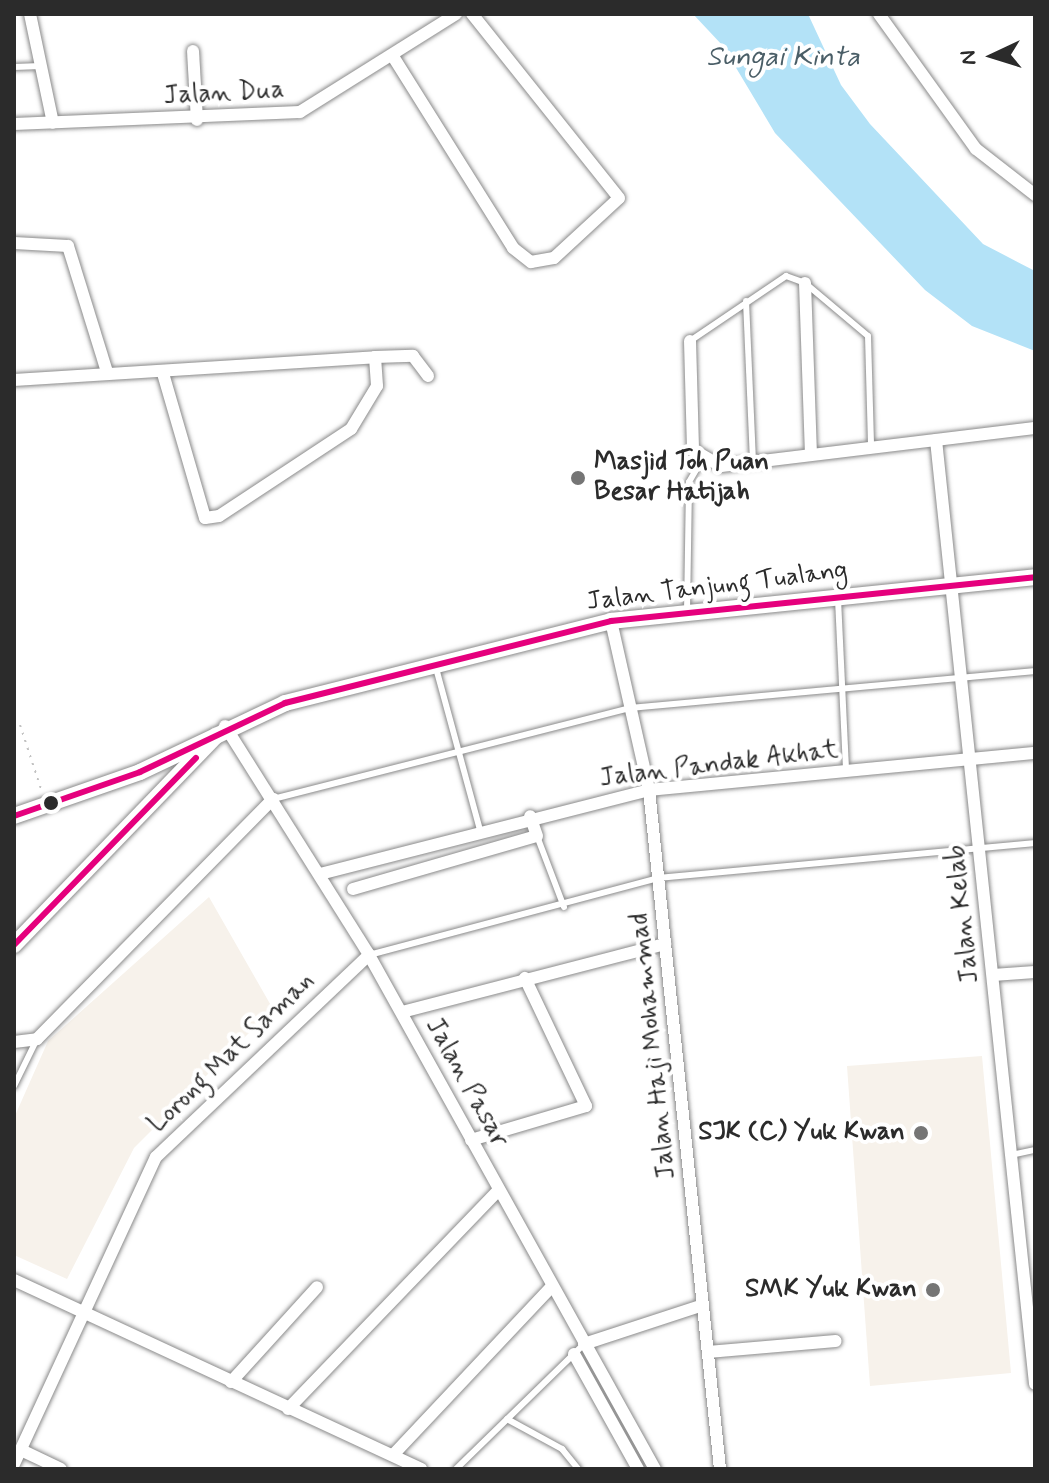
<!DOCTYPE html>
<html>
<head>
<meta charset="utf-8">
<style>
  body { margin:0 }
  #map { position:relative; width:1049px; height:1483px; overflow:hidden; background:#fff; font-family:Mynerve,sans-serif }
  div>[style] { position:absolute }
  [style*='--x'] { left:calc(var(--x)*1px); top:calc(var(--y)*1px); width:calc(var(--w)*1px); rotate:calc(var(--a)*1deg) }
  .built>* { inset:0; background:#f7f2eb }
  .water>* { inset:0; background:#b3e2f7 }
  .path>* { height:2px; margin-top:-1px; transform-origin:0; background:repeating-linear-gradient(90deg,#c2c2c2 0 2px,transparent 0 8px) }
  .roads { filter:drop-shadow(0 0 2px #8a8a8a) drop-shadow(0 0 2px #8a8a8a) }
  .lane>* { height:6px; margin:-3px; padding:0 3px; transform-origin:3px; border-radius:3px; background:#fff }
  .street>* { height:12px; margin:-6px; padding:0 6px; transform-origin:6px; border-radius:6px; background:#fff }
  .secondary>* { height:16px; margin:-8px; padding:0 8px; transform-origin:8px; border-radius:8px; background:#fff }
  .bus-1>* { height:6px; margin:-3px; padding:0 3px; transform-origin:3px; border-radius:3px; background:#e5007d }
  .dots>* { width:22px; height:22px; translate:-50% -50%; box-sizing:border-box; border:4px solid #fff; border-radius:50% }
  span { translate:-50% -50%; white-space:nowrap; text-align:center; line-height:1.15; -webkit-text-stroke:8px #fff; paint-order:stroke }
  .street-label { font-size:26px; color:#2b2b2b }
  .poi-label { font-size:26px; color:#2b2b2b; font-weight:700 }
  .left { translate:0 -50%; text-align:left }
  .right { translate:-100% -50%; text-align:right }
  .water-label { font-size:28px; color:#4a5e67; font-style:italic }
  .frame { position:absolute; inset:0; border:16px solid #2b2b2b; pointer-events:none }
  .north { position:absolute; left:953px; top:16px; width:80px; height:80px; -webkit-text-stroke:6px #fff; paint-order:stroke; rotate:266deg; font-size:22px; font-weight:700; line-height:32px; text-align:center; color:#2b2b2b }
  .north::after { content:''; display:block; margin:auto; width:28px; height:36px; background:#2b2b2b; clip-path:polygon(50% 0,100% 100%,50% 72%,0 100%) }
</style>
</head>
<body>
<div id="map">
  <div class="built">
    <i style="clip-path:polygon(209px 897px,273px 1009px,134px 1148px,67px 1279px,14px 1255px,14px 1118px,48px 1041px)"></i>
    <i style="clip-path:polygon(982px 1056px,1011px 1373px,870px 1386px,847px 1066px)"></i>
  </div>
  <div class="water">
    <i style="clip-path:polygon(693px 14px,808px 14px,841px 85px,870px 124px,983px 244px,1035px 271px,1035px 351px,972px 326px,925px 290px,775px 133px,723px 46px)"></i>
  </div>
  <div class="path">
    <i style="--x:14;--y:727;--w:6;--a:-18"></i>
    <i style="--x:20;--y:725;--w:67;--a:71.8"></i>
  </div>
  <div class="roads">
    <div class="lane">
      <i style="--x:14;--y:67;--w:27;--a:-2"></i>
      <i style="--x:746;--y:301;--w:160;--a:87.5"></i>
      <i style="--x:690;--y:341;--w:116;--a:-34.1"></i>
      <i style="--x:786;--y:276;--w:20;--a:20"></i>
      <i style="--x:805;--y:283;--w:82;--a:40.1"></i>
      <i style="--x:868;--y:336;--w:109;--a:88.4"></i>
      <i style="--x:838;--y:599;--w:172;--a:87.3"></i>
      <i style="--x:687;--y:612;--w:130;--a:-89.1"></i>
      <i style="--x:689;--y:482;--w:24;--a:-60"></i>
      <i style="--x:436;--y:668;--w:168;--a:74.8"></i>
      <i style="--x:273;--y:799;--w:368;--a:-14.3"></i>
      <i style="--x:630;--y:708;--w:407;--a:-5.2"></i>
      <i style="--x:537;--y:836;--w:76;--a:69.2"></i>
      <i style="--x:369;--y:955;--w:299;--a:-14.9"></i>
      <i style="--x:658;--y:878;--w:379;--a:-5.3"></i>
      <i style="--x:14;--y:1086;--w:52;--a:-63.9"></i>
      <i style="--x:1011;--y:1155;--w:25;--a:-12"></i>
      <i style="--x:507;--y:1419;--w:63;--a:28.6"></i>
      <i style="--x:562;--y:1449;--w:26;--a:51"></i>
      <i style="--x:456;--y:1469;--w:179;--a:-44.3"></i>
    </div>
    <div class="street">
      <i style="--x:30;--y:14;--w:111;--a:78.1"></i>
      <i style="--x:879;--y:14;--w:166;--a:54.3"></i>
      <i style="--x:976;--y:149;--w:75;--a:37.9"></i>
      <i style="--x:193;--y:51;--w:69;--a:86.7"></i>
      <i style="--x:394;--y:58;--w:224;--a:57.9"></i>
      <i style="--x:513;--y:248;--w:23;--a:38"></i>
      <i style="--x:531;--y:262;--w:23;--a:-10"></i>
      <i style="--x:554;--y:258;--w:88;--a:-42.7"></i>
      <i style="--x:619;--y:198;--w:236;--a:-128.6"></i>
      <i style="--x:14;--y:124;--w:286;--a:-2.4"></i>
      <i style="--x:300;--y:112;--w:184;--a:-32.1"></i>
      <i style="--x:14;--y:243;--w:54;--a:3.2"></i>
      <i style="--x:68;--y:246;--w:132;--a:72.8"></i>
      <i style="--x:805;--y:283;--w:170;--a:88"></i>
      <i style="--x:690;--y:341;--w:109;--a:88.4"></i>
      <i style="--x:693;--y:450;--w:32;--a:30"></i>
      <i style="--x:721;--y:466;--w:316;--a:-6.9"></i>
      <i style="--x:375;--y:357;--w:38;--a:-2"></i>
      <i style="--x:413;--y:356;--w:25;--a:53"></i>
      <i style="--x:14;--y:380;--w:362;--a:-3.6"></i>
      <i style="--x:375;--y:357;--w:29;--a:86"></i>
      <i style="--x:377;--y:386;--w:50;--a:121.2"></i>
      <i style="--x:351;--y:429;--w:158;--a:146.6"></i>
      <i style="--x:219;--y:516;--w:14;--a:172"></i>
      <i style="--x:205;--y:518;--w:151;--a:-106.2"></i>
      <i style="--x:936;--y:440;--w:949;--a:84.01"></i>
      <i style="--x:611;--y:621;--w:173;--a:77.3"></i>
      <i style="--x:649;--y:790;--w:683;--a:84.03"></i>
      <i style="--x:225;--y:726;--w:271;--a:57.8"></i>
      <i style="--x:369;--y:955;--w:588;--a:60.91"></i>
      <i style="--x:320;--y:874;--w:340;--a:-14.3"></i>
      <i style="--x:649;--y:790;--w:388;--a:-5.5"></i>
      <i style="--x:353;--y:889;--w:191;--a:-16.1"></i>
      <i style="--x:537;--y:836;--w:21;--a:-109"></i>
      <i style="--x:993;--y:975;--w:42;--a:-4.1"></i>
      <i style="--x:402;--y:1012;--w:272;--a:-14.5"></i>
      <i style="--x:14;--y:1042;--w:23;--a:-7"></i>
      <i style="--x:37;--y:1039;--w:337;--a:-45.5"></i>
      <i style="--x:471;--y:1140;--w:120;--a:-16.5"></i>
      <i style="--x:586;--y:1106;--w:142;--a:-115.5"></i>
      <i style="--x:14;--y:1280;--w:449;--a:24.9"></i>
      <i style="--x:584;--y:1344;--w:125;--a:-18.1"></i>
      <i style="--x:708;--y:1352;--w:128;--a:-4.9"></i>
      <i style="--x:574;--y:1354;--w:132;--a:60.9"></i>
      <i style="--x:231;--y:1382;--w:128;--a:-47.8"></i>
      <i style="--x:288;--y:1409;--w:304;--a:-46.1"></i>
      <i style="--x:21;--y:1450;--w:44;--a:25.4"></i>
      <i style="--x:393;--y:1455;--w:232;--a:-46.7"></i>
      <i style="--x:14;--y:1464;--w:338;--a:-65.2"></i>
      <i style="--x:156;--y:1157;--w:294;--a:-43.5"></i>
    </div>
    <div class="secondary">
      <i style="--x:14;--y:816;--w:133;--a:-19.2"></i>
      <i style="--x:140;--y:772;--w:161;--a:-25.4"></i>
      <i style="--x:285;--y:703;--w:336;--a:-14.1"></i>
      <i style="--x:611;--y:621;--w:426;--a:-5.9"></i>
      <i style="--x:14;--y:945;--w:291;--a:-46"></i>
    </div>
  </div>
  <div class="bus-1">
    <i style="--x:14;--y:816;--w:133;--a:-19.2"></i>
    <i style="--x:140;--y:772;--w:161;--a:-25.4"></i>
    <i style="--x:285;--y:703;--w:336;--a:-14.1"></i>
    <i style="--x:611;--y:621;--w:426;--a:-5.9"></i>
    <i style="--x:14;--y:945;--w:261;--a:-45.8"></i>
  </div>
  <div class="dots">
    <i style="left:578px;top:478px;background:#757575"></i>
    <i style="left:51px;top:803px;background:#2b2b2b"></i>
    <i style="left:921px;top:1133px;background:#757575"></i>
    <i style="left:933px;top:1290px;background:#757575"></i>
  </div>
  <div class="street-label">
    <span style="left:224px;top:94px;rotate:-3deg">Jalan Dua</span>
    <span style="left:717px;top:587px;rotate:-7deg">Jalan Tanjung Tualang</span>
    <span style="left:719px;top:765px;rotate:-7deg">Jalan Pandak Akhat</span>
    <span style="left:964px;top:914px;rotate:-96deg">Jalan Kelab</span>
    <span style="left:654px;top:1046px;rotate:-96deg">Jalan Haji Mohammad</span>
    <span style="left:232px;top:1053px;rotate:-44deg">Lorong Mat Saman</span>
    <span style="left:466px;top:1083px;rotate:61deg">Jalan Pasar</span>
  </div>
  <div class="poi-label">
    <span class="left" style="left:594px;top:478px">Masjid Toh Puan<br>Besar Hatijah</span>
    <span class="right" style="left:905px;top:1133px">SJK (C) Yuk Kwan</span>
    <span class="right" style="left:917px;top:1290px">SMK Yuk Kwan</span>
  </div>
  <div class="water-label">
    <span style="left:783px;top:58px">Sungai Kinta</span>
  </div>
  <div class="frame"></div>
  <div class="north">N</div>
</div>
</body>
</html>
